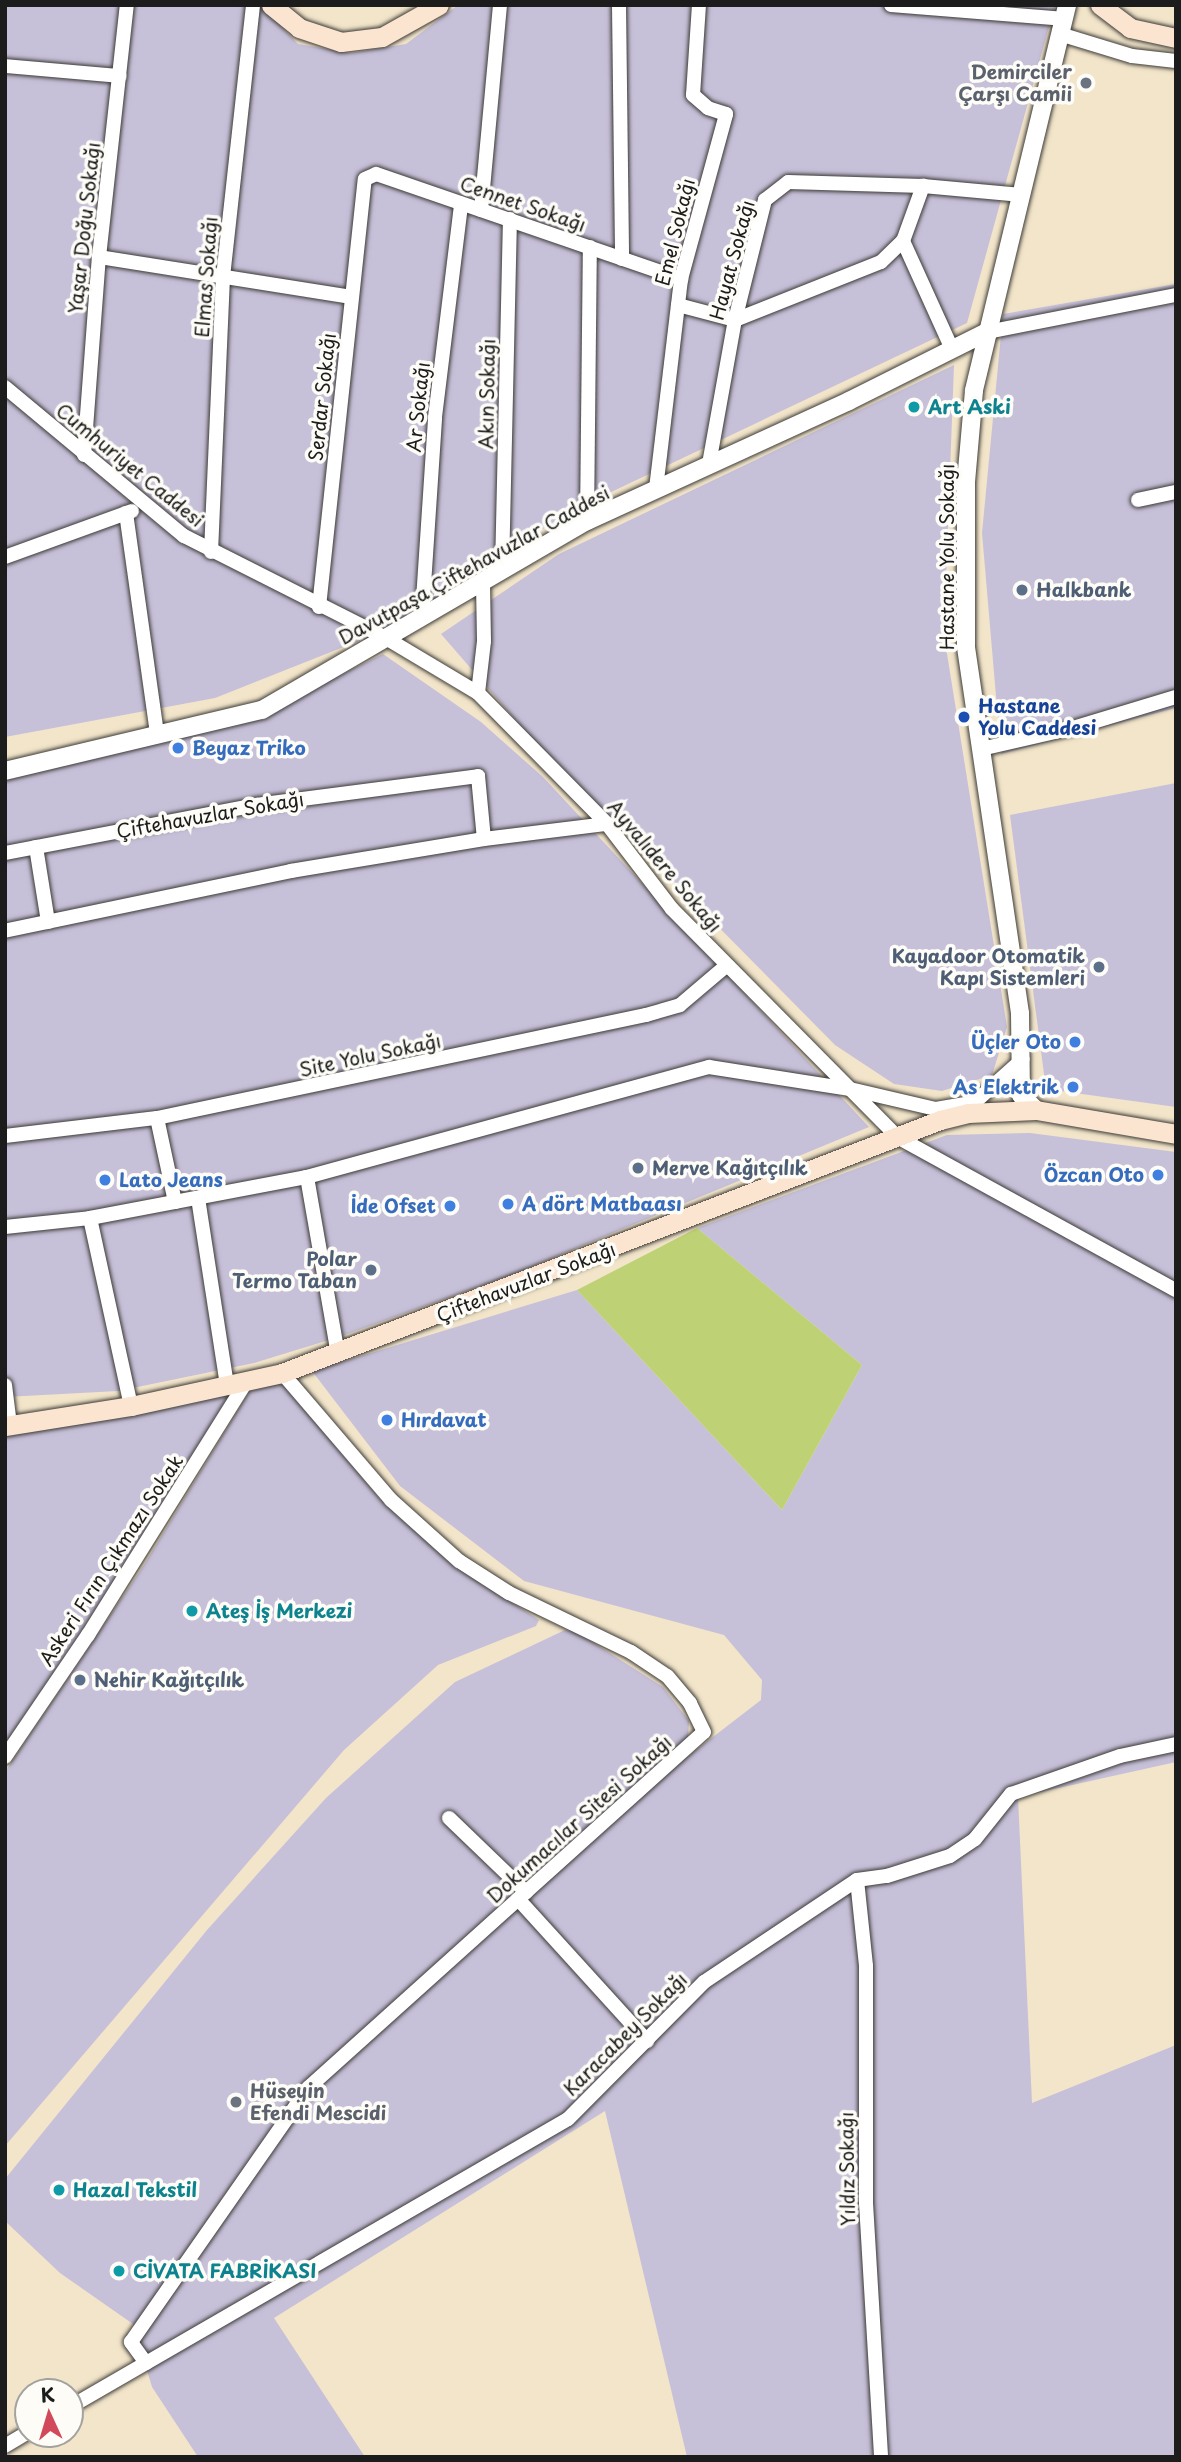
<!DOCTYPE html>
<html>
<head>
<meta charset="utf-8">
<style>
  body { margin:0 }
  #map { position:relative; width:1181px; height:2462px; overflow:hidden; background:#f2e5ca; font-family:"Playpen Sans",sans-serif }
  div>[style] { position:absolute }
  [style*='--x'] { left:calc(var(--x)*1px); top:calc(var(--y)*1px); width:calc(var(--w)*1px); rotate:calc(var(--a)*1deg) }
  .industrial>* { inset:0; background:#c7c0d9 }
  .green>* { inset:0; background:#bed275 }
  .roads { filter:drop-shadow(0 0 2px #3c3a36) drop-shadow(0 0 2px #3c3a36) }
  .minor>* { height:14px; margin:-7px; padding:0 7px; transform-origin:7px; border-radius:7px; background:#fff }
  .tertiary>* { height:18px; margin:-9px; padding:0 9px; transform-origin:9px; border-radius:9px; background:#fff }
  .secondary>* { height:19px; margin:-9.5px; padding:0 9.5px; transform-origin:9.5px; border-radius:9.5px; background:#fce5d0 }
  .dots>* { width:19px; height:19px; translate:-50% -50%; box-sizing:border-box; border:4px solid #fdfcf7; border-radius:50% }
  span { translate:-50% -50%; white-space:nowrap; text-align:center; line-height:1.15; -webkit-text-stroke:7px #fdfcf7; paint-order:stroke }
  .worship-label { font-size:19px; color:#5b616d; font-weight:700 }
  .right { translate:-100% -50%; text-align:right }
  .left { translate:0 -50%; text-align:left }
  .street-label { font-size:19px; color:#1c1c1c }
  .culture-label { font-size:19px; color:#0d838f; font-weight:700 }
  .service-label { font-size:19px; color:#4e5e75; font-weight:700 }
  .transit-label { font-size:19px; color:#164399; font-weight:700 }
  .shop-label { font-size:19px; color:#366cbe; font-weight:700 }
  .frame { position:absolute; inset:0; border:7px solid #1c1c1c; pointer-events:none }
  .north { position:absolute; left:14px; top:2378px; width:70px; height:70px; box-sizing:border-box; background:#fdfcf7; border:2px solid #a3a29f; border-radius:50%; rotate:356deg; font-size:19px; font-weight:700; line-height:28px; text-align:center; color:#1c1c1c }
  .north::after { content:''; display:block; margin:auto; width:24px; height:32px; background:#d1495b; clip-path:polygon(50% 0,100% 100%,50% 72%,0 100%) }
</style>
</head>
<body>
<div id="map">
  <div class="industrial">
    <i style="clip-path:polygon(5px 5px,261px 5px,298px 44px,350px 53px,406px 44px,458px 5px,1055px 5px,967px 323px,569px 512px,389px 629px,215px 698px,5px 737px)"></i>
    <i style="clip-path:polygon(1176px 284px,1176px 708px,1001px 754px,982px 533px,1003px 314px)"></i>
    <i style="clip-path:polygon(954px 365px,944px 635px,1007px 1027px,992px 1075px,942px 1091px,894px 1084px,835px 1045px,527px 733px,441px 634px,559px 554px)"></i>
    <i style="clip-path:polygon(383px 654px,481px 722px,543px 777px,869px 1127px,516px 1273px,342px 1336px,254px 1363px,118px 1391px,5px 1397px,5px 775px,263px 713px)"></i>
    <i style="clip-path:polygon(1176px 783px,1176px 1107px,1046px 1089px,1010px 815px)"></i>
    <i style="clip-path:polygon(1030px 1133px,1176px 1152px,1176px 1762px,1018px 1797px,1032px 2103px,1176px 2045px,1176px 2457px,687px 2457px,605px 2111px,274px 2318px,365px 2457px,198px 2457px,152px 2387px,133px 2324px,60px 2273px,5px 2221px,5px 2179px,207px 1930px,326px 1798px,455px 1682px,565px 1630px,575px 1631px,663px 1687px,689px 1721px,687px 1757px,761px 1700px,762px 1680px,724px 1635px,524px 1581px,400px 1486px,312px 1371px,577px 1290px,782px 1510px,862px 1365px,697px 1228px,947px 1135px)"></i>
    <i style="clip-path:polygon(269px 1381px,286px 1386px,379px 1498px,450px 1562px,539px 1620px,536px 1626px,438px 1665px,344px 1750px,5px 2146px,5px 1772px,144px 1565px,249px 1392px)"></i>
    <i style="clip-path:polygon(237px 1389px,88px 1627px,5px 1748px,5px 1430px)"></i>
  </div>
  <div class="green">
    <i style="clip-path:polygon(697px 1228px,862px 1365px,782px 1510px,577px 1290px)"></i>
  </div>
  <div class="roads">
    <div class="minor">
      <i style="--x:619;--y:5;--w:254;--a:89.3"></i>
      <i style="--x:891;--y:5;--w:175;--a:4.6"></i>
      <i style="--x:1063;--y:35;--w:72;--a:16.9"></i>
      <i style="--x:1132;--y:56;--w:44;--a:6.5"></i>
      <i style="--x:5;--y:66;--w:115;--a:5"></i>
      <i style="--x:481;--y:210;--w:206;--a:-84.7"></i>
      <i style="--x:903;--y:241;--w:119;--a:65.6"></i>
      <i style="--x:99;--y:257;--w:255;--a:9"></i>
      <i style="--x:678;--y:305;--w:59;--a:14.7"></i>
      <i style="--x:735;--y:320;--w:157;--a:-21.7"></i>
      <i style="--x:881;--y:262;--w:30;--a:-44"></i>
      <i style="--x:903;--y:241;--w:59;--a:-70"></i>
      <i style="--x:987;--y:332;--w:193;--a:-11.1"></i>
      <i style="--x:5;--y:387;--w:233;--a:39.8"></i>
      <i style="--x:184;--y:536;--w:226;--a:26.8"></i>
      <i style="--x:386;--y:638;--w:107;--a:30.9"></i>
      <i style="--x:478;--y:693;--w:184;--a:45.4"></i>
      <i style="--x:607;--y:824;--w:107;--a:52.6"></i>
      <i style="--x:672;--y:909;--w:322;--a:45.3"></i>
      <i style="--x:899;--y:1138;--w:316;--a:28.8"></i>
      <i style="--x:84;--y:455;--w:199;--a:-85.7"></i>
      <i style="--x:99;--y:257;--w:254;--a:-83.7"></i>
      <i style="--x:709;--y:464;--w:146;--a:-79.8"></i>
      <i style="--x:735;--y:320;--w:124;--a:-76"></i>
      <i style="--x:765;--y:200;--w:29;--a:-38"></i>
      <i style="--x:788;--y:182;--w:135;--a:1.7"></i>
      <i style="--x:923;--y:186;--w:99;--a:5.2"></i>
      <i style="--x:656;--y:489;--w:211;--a:-83.2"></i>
      <i style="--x:681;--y:279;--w:171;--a:-74.7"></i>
      <i style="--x:726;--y:114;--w:19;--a:-162"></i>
      <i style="--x:708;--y:108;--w:20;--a:-139"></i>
      <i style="--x:693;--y:95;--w:90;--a:-86.2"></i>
      <i style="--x:1138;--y:500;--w:39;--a:-12"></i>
      <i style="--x:126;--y:513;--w:222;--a:82"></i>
      <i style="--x:587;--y:521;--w:274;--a:-89.4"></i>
      <i style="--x:211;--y:552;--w:275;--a:-87.5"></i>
      <i style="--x:223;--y:277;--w:274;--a:-83.7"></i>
      <i style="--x:5;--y:557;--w:135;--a:-19.9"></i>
      <i style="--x:502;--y:570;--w:351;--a:-88.7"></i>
      <i style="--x:319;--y:607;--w:430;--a:-83.9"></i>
      <i style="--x:365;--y:179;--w:12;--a:-24"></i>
      <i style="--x:376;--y:174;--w:323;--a:19"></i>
      <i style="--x:422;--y:615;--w:198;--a:-86.2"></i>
      <i style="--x:435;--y:417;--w:215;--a:-83"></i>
      <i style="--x:478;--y:693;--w:52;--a:-83.4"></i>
      <i style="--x:484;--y:641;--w:60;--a:-91"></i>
      <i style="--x:981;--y:749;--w:94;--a:-12.9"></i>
      <i style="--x:1073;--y:728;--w:108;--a:-16.8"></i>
      <i style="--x:484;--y:839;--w:124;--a:-7"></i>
      <i style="--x:36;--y:847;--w:76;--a:80.9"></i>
      <i style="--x:5;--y:853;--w:256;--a:-10.8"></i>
      <i style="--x:256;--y:805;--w:224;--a:-7.4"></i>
      <i style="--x:478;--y:776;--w:63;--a:84.6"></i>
      <i style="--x:484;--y:839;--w:196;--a:170.6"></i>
      <i style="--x:291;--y:871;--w:292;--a:168.2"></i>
      <i style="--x:157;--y:1118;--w:86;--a:77.9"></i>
      <i style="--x:5;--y:1136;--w:153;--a:-6.8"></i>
      <i style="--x:157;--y:1118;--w:500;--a:-11.9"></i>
      <i style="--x:646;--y:1015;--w:35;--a:-16"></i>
      <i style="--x:680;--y:1005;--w:60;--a:-40.3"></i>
      <i style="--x:307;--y:1177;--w:180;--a:80.1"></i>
      <i style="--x:198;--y:1198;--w:190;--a:81.2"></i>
      <i style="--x:90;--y:1218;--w:192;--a:77.7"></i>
      <i style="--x:5;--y:1227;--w:85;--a:-6"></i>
      <i style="--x:90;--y:1218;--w:221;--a:-10.7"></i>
      <i style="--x:307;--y:1177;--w:417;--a:-15.3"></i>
      <i style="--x:709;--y:1067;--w:143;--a:8.9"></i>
      <i style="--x:850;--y:1089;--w:88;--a:13.1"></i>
      <i style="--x:936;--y:1109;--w:40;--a:-10"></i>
      <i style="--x:975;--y:1102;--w:64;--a:-41.9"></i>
      <i style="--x:5;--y:1385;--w:40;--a:82.9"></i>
      <i style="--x:5;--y:1757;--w:148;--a:-55.8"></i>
      <i style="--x:88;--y:1635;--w:300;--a:-58"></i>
      <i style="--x:449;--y:1818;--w:107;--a:43.9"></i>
      <i style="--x:857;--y:1880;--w:86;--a:84"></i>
      <i style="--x:866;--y:1966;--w:237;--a:90"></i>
      <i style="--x:866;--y:2203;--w:254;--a:86.6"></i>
      <i style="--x:518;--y:1899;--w:192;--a:47.7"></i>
      <i style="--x:146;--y:2363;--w:26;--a:-126"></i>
      <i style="--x:131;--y:2342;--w:310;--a:-55.1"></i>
      <i style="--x:308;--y:2088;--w:532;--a:-41.96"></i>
      <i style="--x:704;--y:1732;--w:32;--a:-116"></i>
      <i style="--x:690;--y:1703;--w:35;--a:-130"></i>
      <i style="--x:667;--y:1676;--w:43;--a:-146.3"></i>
      <i style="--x:631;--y:1652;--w:136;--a:-154.2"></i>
      <i style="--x:509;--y:1593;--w:59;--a:-147.4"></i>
      <i style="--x:459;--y:1561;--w:91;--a:-138.1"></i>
      <i style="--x:391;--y:1500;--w:167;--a:-130.6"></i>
      <i style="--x:70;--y:2407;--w:575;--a:-30.04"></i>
      <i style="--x:568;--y:2119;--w:193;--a:-45.2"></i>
      <i style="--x:704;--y:1982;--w:184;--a:-33.7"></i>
      <i style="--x:857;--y:1880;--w:30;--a:-8"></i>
      <i style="--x:887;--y:1876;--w:66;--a:-17.6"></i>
      <i style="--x:950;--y:1856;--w:30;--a:-34"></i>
      <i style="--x:975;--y:1839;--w:58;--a:-51.3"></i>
      <i style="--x:1011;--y:1794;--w:115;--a:-19.2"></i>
      <i style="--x:1120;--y:1756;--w:57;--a:-12.1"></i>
      <i style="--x:5;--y:2446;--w:27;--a:-31"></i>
    </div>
    <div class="tertiary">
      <i style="--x:5;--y:771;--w:264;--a:-13.4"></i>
      <i style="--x:262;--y:710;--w:376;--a:-30.2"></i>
      <i style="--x:587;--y:521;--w:288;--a:-24.6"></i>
      <i style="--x:849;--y:401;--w:154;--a:-26.6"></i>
      <i style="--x:1036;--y:1110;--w:21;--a:-135"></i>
      <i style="--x:1021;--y:1095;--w:82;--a:-90.7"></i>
      <i style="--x:1020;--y:1013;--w:371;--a:-98.4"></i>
      <i style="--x:966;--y:646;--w:164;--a:-90"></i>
      <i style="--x:966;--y:482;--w:92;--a:-85"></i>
      <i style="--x:974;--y:390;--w:396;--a:-76.4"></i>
    </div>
    <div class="secondary">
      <i style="--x:271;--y:5;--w:36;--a:39"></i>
      <i style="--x:299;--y:28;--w:44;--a:18.4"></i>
      <i style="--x:341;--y:42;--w:41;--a:-7"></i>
      <i style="--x:382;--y:37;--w:65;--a:-29.3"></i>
      <i style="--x:1100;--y:5;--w:38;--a:37"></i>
      <i style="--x:1130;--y:28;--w:47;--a:12.3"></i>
      <i style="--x:5;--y:1426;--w:128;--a:-9"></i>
      <i style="--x:131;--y:1406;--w:155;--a:-12.3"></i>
      <i style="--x:282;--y:1373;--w:705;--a:-21.03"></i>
      <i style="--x:940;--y:1120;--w:29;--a:-14"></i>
      <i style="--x:968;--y:1113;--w:68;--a:-2.5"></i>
      <i style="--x:1036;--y:1110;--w:142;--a:9.7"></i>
    </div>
  </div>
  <div class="dots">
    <i style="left:1086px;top:83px;background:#6b7280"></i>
    <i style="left:914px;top:407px;background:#0f9aa8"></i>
    <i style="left:1022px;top:590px;background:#5c6f8a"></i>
    <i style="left:964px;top:717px;background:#1a4fb4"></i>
    <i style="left:178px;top:748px;background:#3f7fe0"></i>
    <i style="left:1099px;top:967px;background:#5c6f8a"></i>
    <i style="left:1075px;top:1042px;background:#3f7fe0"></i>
    <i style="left:1073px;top:1087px;background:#3f7fe0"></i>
    <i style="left:638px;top:1168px;background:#5c6f8a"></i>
    <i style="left:1158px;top:1175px;background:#3f7fe0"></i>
    <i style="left:105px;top:1180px;background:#3f7fe0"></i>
    <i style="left:508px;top:1204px;background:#3f7fe0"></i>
    <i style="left:450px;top:1206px;background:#3f7fe0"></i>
    <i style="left:371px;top:1270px;background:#5c6f8a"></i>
    <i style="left:387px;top:1420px;background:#3f7fe0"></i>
    <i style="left:192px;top:1611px;background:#0f9aa8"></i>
    <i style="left:80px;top:1680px;background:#5c6f8a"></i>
    <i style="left:236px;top:2102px;background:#6b7280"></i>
    <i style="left:59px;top:2190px;background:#0f9aa8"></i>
    <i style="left:119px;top:2271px;background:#0f9aa8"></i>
  </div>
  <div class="worship-label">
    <span class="right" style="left:1072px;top:83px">Demirciler<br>Çarşı Camii</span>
    <span class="left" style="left:250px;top:2102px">Hüseyin<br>Efendi Mescidi</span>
  </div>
  <div class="street-label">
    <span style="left:523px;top:204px;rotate:19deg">Cennet Sokağı</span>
    <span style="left:84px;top:228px;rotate:-84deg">Yaşar Doğu Sokağı</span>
    <span style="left:675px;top:232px;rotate:-76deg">Emel Sokağı</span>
    <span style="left:732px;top:260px;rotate:-75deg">Hayat Sokağı</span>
    <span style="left:206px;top:277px;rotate:-86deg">Elmas Sokağı</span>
    <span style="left:487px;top:394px;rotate:-89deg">Akın Sokağı</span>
    <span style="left:322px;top:397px;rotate:-84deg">Serdar Sokağı</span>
    <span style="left:418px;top:407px;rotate:-84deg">Ar Sokağı</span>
    <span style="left:130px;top:465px;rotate:39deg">Cumhuriyet Caddesi</span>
    <span style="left:947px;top:557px;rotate:-90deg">Hastane Yolu Sokağı</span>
    <span style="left:474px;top:565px;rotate:-29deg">Davutpaşa Çiftehavuzlar Caddesi</span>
    <span style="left:210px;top:815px;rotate:-10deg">Çiftehavuzlar Sokağı</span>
    <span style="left:665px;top:866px;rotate:50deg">Ayvalıdere Sokağı</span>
    <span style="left:370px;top:1055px;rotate:-12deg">Site Yolu Sokağı</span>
    <span style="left:526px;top:1282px;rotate:-21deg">Çiftehavuzlar Sokağı</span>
    <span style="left:111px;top:1560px;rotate:-57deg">Askeri Fırın Çıkmazı Sokak</span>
    <span style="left:579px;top:1819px;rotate:-42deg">Dokumacılar Sitesi Sokağı</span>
    <span style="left:625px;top:2034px;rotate:-45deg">Karacabey Sokağı</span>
    <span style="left:847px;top:2169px;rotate:-91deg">Yıldız Sokağı</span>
  </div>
  <div class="culture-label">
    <span class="left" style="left:928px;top:407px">Art Aski</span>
    <span class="left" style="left:206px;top:1611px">Ateş İş Merkezi</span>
    <span class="left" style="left:73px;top:2190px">Hazal Tekstil</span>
    <span class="left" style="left:133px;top:2271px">CİVATA FABRİKASI</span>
  </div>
  <div class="service-label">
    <span class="left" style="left:1036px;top:590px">Halkbank</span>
    <span class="right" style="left:1085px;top:967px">Kayadoor Otomatik<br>Kapı Sistemleri</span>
    <span class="left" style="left:652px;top:1168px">Merve Kağıtçılık</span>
    <span class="right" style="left:357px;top:1270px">Polar<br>Termo Taban</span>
    <span class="left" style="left:94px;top:1680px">Nehir Kağıtçılık</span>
  </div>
  <div class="transit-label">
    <span class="left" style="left:978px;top:717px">Hastane<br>Yolu Caddesi</span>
  </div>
  <div class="shop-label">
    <span class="left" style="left:192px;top:748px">Beyaz Triko</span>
    <span class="right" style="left:1061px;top:1042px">Üçler Oto</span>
    <span class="right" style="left:1059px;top:1087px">As Elektrik</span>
    <span class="right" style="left:1144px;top:1175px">Özcan Oto</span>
    <span class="left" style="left:119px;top:1180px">Lato Jeans</span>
    <span class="left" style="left:522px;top:1204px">A dört Matbaası</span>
    <span class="right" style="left:436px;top:1206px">İde Ofset</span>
    <span class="left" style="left:401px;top:1420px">Hırdavat</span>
  </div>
  <div class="frame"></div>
  <div class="north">K</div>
</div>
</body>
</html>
